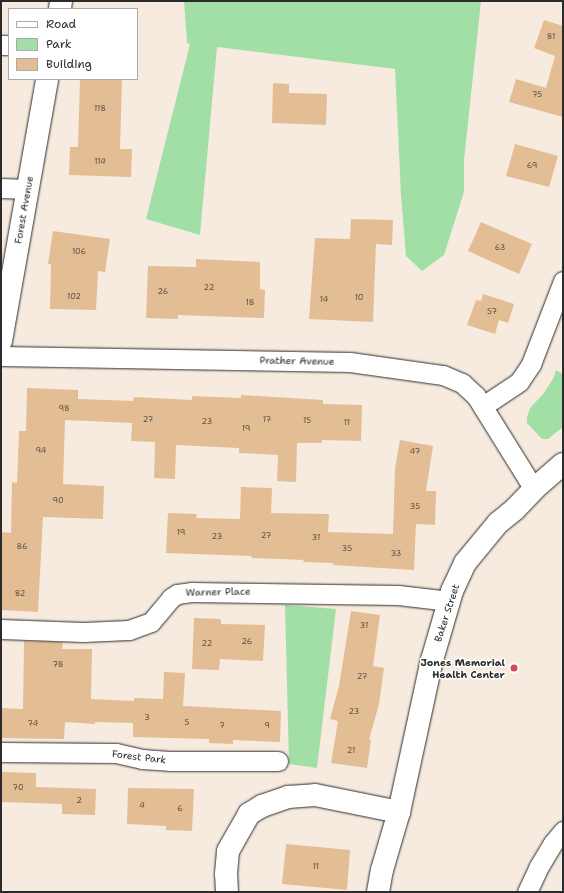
<!DOCTYPE html>
<html>
<head>
<meta charset="utf-8">
<style>
  body { margin:0 }
  #map { position:relative; width:564px; height:893px; overflow:hidden; background:#f7ebdf; font-family:"Shantell Sans",sans-serif }
  div>[style] { position:absolute }
  [style*='--x'] { left:calc(var(--x)*1px); top:calc(var(--y)*1px); width:calc(var(--w)*1px); rotate:calc(var(--a)*1deg) }
  .green>* { inset:0; background:#a2dfa6 }
  .building>* { inset:0; background:#e3bd94 }
  .roads { filter:drop-shadow(0 0 1px #2b2b2b) drop-shadow(0 0 1px #2b2b2b) }
  .minor>* { height:19px; margin:-9.5px; padding:0 9.5px; transform-origin:9.5px; border-radius:9.5px; background:#fff }
  .tertiary>* { height:22px; margin:-11px; padding:0 11px; transform-origin:11px; border-radius:11px; background:#fff }
  .secondary>* { height:22px; margin:-11px; padding:0 11px; transform-origin:11px; border-radius:11px; background:#fff }
  .dots>* { width:11px; height:11px; translate:-50% -50%; box-sizing:border-box; border:2px solid #fff; border-radius:50% }
  span { translate:-50% -50%; white-space:nowrap; text-align:center; line-height:1.15; -webkit-text-stroke:3px #fff; paint-order:stroke }
  .number-label { font-size:8px; color:#595045 }
  .number-label span { -webkit-text-stroke-width:0 }
  .street-label { font-size:10px; color:#2b2b2b }
  .poi-label { font-size:10px; color:#2b2b2b; font-weight:700 }
  .right { translate:-100% -50%; text-align:right }
  .frame { position:absolute; inset:0; border:2px solid #2b2b2b; pointer-events:none }
  .legend { position:absolute; left:8px; top:8px; width:130px; height:72px; box-sizing:border-box; background:#fff; border:1px solid #aaa; margin:0; padding:5px 7px; list-style:none; font-size:12px; color:#2b2b2b }
  .legend li { display:flex; align-items:center; gap:8px; height:20px }
  .legend b { width:20px; border:1px solid #aaa }
</style>
</head>
<body>
<div id="map">
  <div class="green">
    <i style="clip-path:polygon(184px 1px,481px 1px,464px 160px,464px 192px,444px 255px,422px 271px,406px 256px,401px 195px,395px 69px,217px 47px,200px 235px,146px 219px,190px 44px,187px 43px)"></i>
    <i style="clip-path:polygon(556px 370px,563px 374px,563px 427px,548px 439px,542px 439px,527px 423px,527px 417px,530px 408px,543px 394px,553px 379px)"></i>
    <i style="clip-path:polygon(285px 605px,336px 609px,317px 768px,289px 764px)"></i>
  </div>
  <div class="building">
    <i style="clip-path:polygon(544px 20px,563px 26px,563px 117px,509px 102px,516px 79px,546px 88px,555px 56px,534px 48px)"></i>
    <i style="clip-path:polygon(80px 79px,122px 79px,120px 149px,132px 149px,131px 177px,69px 175px,70px 147px,78px 147px)"></i>
    <i style="clip-path:polygon(273px 83px,289px 84px,289px 93px,327px 94px,326px 125px,272px 123px)"></i>
    <i style="clip-path:polygon(515px 144px,558px 156px,549px 187px,506px 176px)"></i>
    <i style="clip-path:polygon(351px 219px,393px 220px,392px 245px,376px 244px,373px 322px,309px 319px,315px 238px,350px 239px)"></i>
    <i style="clip-path:polygon(481px 222px,532px 244px,519px 274px,468px 251px)"></i>
    <i style="clip-path:polygon(53px 231px,110px 239px,105px 272px,98px 271px,96px 310px,50px 309px,51px 264px,48px 264px)"></i>
    <i style="clip-path:polygon(196px 259px,260px 262px,260px 289px,265px 290px,264px 318px,178px 315px,178px 319px,146px 318px,148px 266px,196px 267px)"></i>
    <i style="clip-path:polygon(483px 294px,514px 304px,508px 323px,499px 320px,495px 334px,467px 325px,476px 300px,481px 301px)"></i>
    <i style="clip-path:polygon(27px 388px,78px 390px,78px 399px,133px 401px,134px 397px,192px 400px,192px 396px,241px 398px,241px 395px,323px 400px,323px 404px,362px 405px,361px 441px,322px 440px,322px 443px,297px 443px,296px 482px,277px 481px,278px 455px,239px 453px,239px 448px,176px 445px,175px 479px,154px 478px,155px 442px,131px 441px,132px 423px,65px 420px,63px 484px,104px 486px,103px 519px,43px 517px,38px 612px,1px 610px,1px 532px,11px 533px,12px 482px,17px 483px,19px 431px,26px 431px)"></i>
    <i style="clip-path:polygon(400px 440px,433px 446px,426px 491px,436px 491px,435px 525px,416px 524px,414px 570px,333px 565px,333px 563px,303px 562px,304px 560px,251px 558px,252px 556px,166px 553px,168px 513px,197px 514px,196px 518px,240px 519px,241px 487px,272px 488px,271px 513px,329px 514px,328px 532px,393px 534px,395px 468px)"></i>
    <i style="clip-path:polygon(351px 611px,380px 615px,373px 666px,384px 668px,379px 704px,369px 740px,371px 740px,367px 768px,331px 763px,338px 721px,330px 719px,339px 686px)"></i>
    <i style="clip-path:polygon(194px 618px,221px 619px,221px 624px,265px 625px,263px 661px,220px 659px,219px 670px,192px 669px)"></i>
    <i style="clip-path:polygon(24px 641px,63px 642px,62px 649px,92px 649px,91px 699px,134px 701px,134px 698px,163px 699px,164px 672px,185px 673px,183px 706px,281px 711px,280px 742px,233px 740px,233px 744px,209px 743px,209px 739px,133px 737px,133px 723px,95px 722px,95px 724px,65px 722px,64px 739px,1px 738px,1px 708px,23px 709px)"></i>
    <i style="clip-path:polygon(1px 772px,36px 773px,36px 787px,96px 789px,95px 815px,62px 814px,62px 804px,1px 802px)"></i>
    <i style="clip-path:polygon(128px 788px,194px 789px,192px 831px,166px 830px,166px 826px,127px 824px)"></i>
    <i style="clip-path:polygon(286px 844px,350px 850px,347px 890px,282px 884px)"></i>
  </div>
  <div class="roads">
    <div class="minor">
      <i style="--x:1;--y:45;--w:8;--a:0"></i>
      <i style="--x:1;--y:188;--w:26;--a:2"></i>
      <i style="--x:1;--y:356;--w:349;--a:1"></i>
      <i style="--x:350;--y:362;--w:94;--a:8"></i>
      <i style="--x:443;--y:375;--w:21;--a:23"></i>
      <i style="--x:462;--y:383;--w:19;--a:43"></i>
      <i style="--x:476;--y:396;--w:110;--a:58.1"></i>
      <i style="--x:483;--y:406;--w:43;--a:-33.7"></i>
      <i style="--x:519;--y:382;--w:22;--a:-56"></i>
      <i style="--x:531;--y:364;--w:89;--a:-68.9"></i>
      <i style="--x:1;--y:629;--w:82;--a:2.1"></i>
      <i style="--x:83;--y:632;--w:46;--a:-2.5"></i>
      <i style="--x:129;--y:630;--w:23;--a:-20"></i>
      <i style="--x:151;--y:622;--w:31;--a:-50"></i>
      <i style="--x:171;--y:598;--w:7;--a:-34"></i>
      <i style="--x:177;--y:594;--w:14;--a:-8"></i>
      <i style="--x:191;--y:592;--w:207;--a:0.8"></i>
      <i style="--x:398;--y:595;--w:52;--a:6.6"></i>
      <i style="--x:1;--y:752;--w:115;--a:0.5"></i>
      <i style="--x:116;--y:753;--w:27;--a:13"></i>
      <i style="--x:142;--y:759;--w:27;--a:4"></i>
      <i style="--x:169;--y:761;--w:109;--a:0"></i>
      <i style="--x:527;--y:892;--w:26;--a:-65"></i>
      <i style="--x:538;--y:868;--w:29;--a:-59"></i>
      <i style="--x:553;--y:843;--w:16;--a:-50"></i>
    </div>
    <div class="tertiary">
      <i style="--x:378;--y:892;--w:22;--a:-80"></i>
      <i style="--x:382;--y:870;--w:60;--a:-73.7"></i>
      <i style="--x:399;--y:812;--w:156;--a:-77.8"></i>
      <i style="--x:432;--y:660;--w:72;--a:-73.8"></i>
      <i style="--x:452;--y:591;--w:31;--a:-65"></i>
      <i style="--x:465;--y:563;--w:52;--a:-50.5"></i>
      <i style="--x:498;--y:523;--w:22;--a:-39"></i>
      <i style="--x:515;--y:509;--w:28;--a:-46"></i>
      <i style="--x:534;--y:489;--w:38;--a:-41"></i>
    </div>
    <div class="secondary">
      <i style="--x:60;--y:9;--w:8;--a:-83"></i>
      <i style="--x:1;--y:341;--w:266;--a:-80"></i>
      <i style="--x:227;--y:892;--w:18;--a:-93"></i>
      <i style="--x:226;--y:874;--w:23;--a:-85"></i>
      <i style="--x:228;--y:851;--w:43;--a:-60.4"></i>
      <i style="--x:249;--y:814;--w:15;--a:-32"></i>
      <i style="--x:262;--y:806;--w:28;--a:-19"></i>
      <i style="--x:288;--y:797;--w:27;--a:-4"></i>
      <i style="--x:315;--y:795;--w:86;--a:11.4"></i>
    </div>
  </div>
  <div class="dots">
    <i style="left:514px;top:668px;background:#d1495b"></i>
  </div>
  <div class="number-label">
    <span style="left:551px;top:37px">81</span>
    <span style="left:537px;top:95px">75</span>
    <span style="left:100px;top:109px">118</span>
    <span style="left:100px;top:162px">114</span>
    <span style="left:532px;top:166px">69</span>
    <span style="left:500px;top:248px">63</span>
    <span style="left:79px;top:252px">106</span>
    <span style="left:209px;top:288px">22</span>
    <span style="left:163px;top:292px">26</span>
    <span style="left:74px;top:297px">102</span>
    <span style="left:359px;top:298px">10</span>
    <span style="left:324px;top:300px">14</span>
    <span style="left:250px;top:303px">18</span>
    <span style="left:492px;top:312px">57</span>
    <span style="left:64px;top:409px">98</span>
    <span style="left:148px;top:420px">27</span>
    <span style="left:267px;top:420px">17</span>
    <span style="left:307px;top:421px">15</span>
    <span style="left:207px;top:422px">23</span>
    <span style="left:347px;top:423px">11</span>
    <span style="left:246px;top:429px">19</span>
    <span style="left:41px;top:451px">94</span>
    <span style="left:415px;top:452px">47</span>
    <span style="left:58px;top:501px">90</span>
    <span style="left:415px;top:507px">35</span>
    <span style="left:181px;top:533px">19</span>
    <span style="left:266px;top:536px">27</span>
    <span style="left:217px;top:537px">23</span>
    <span style="left:316px;top:538px">31</span>
    <span style="left:22px;top:547px">86</span>
    <span style="left:347px;top:549px">35</span>
    <span style="left:396px;top:554px">33</span>
    <span style="left:20px;top:594px">82</span>
    <span style="left:364px;top:626px">31</span>
    <span style="left:247px;top:642px">26</span>
    <span style="left:207px;top:644px">22</span>
    <span style="left:58px;top:665px">78</span>
    <span style="left:362px;top:677px">27</span>
    <span style="left:354px;top:712px">23</span>
    <span style="left:147px;top:718px">3</span>
    <span style="left:187px;top:723px">5</span>
    <span style="left:33px;top:724px">74</span>
    <span style="left:222px;top:726px">7</span>
    <span style="left:267px;top:726px">9</span>
    <span style="left:351px;top:751px">21</span>
    <span style="left:18px;top:788px">70</span>
    <span style="left:79px;top:801px">2</span>
    <span style="left:142px;top:806px">4</span>
    <span style="left:180px;top:809px">6</span>
    <span style="left:316px;top:867px">11</span>
  </div>
  <div class="street-label">
    <span style="left:24px;top:210px;rotate:-80deg">Forest Avenue</span>
    <span style="left:297px;top:361px;rotate:1deg">Prather Avenue</span>
    <span style="left:218px;top:592px;rotate:-1deg">Warner Place</span>
    <span style="left:447px;top:613px;rotate:-72deg">Baker Street</span>
    <span style="left:139px;top:757px;rotate:7deg">Forest Park</span>
  </div>
  <div class="poi-label">
    <span class="right" style="left:505px;top:668px">Jones Memorial<br>Health Center</span>
  </div>
  <div class="frame"></div>
  <ul class="legend">
  <li><b style="height:5px;background:#fff"></b>Road</li>
  <li><b style="height:11px;background:#a2dfa6"></b>Park</li>
  <li><b style="height:11px;background:#e3bd94"></b>Building</li>
  </ul>
</div>
</body>
</html>
